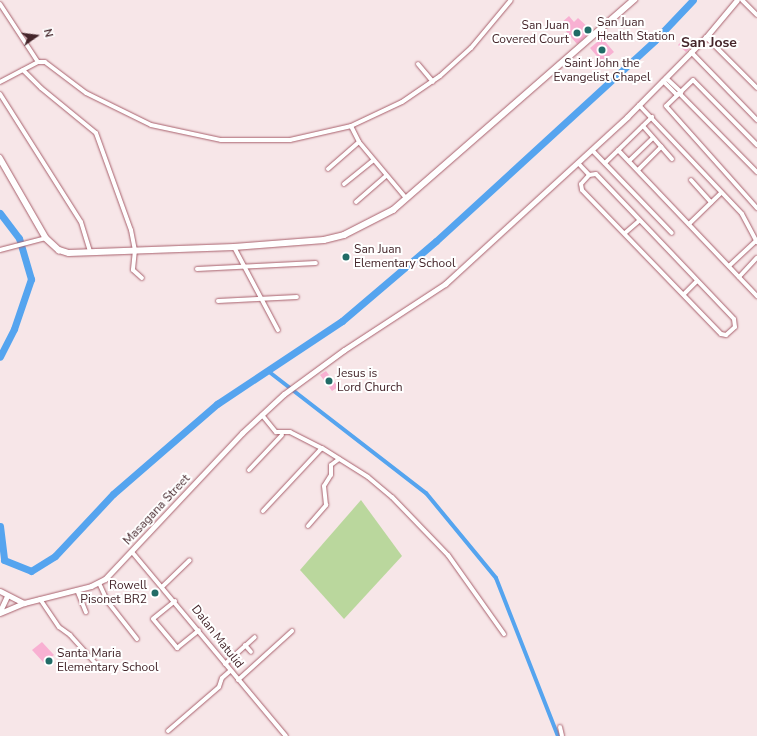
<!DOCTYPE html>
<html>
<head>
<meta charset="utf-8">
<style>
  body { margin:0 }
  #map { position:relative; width:757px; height:736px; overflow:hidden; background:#f7e6e8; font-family:"Nunito Sans",sans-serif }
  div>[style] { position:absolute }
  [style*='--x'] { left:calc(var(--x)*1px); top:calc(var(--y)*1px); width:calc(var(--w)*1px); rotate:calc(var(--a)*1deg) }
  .green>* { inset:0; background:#bad79d }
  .canal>* { height:4px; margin:-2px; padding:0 2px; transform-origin:2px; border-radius:2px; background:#55a4ef }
  .river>* { height:7px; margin:-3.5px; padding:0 3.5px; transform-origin:3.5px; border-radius:3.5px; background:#55a4ef }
  .building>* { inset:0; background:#f8b0d2 }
  .roads { filter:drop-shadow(0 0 1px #a8606c) drop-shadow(0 0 1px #a8606c) }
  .minor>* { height:4px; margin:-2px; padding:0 2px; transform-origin:2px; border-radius:2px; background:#fff }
  .tertiary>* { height:5px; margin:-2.5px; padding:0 2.5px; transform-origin:2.5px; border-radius:2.5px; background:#fff }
  .secondary>* { height:5.5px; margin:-2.75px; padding:0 2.75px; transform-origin:2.75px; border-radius:2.75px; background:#fff }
  .dots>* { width:11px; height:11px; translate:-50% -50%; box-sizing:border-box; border:2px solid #fff; border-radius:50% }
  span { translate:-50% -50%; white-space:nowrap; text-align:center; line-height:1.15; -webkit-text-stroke:4px #fff; paint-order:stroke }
  .poi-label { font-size:12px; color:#44252a }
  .left { translate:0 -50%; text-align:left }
  .right { translate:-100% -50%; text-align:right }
  .street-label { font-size:12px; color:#44252a }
  .quarter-label { font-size:14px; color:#44252a; font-weight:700 }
  .north { position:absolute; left:16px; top:16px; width:40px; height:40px; -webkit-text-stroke:3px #fff; paint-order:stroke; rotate:76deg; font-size:11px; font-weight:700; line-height:16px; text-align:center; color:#44252a }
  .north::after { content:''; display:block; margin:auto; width:14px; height:18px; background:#44252a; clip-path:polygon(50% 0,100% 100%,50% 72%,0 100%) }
</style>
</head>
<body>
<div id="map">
  <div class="green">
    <i style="clip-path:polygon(361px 500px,402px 556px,344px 619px,300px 570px)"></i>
  </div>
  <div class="canal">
    <i style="--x:268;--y:371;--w:200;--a:37.7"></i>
    <i style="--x:426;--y:493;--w:110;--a:50.5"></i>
    <i style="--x:496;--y:578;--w:170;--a:68.6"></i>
  </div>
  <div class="river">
    <i style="--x:0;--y:213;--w:31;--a:53"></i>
    <i style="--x:19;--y:238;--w:43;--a:73.7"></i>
    <i style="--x:31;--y:279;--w:53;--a:108.8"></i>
    <i style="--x:14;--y:329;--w:31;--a:117"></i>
    <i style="--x:0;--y:526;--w:34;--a:83"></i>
    <i style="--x:4;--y:560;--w:29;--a:22"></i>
    <i style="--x:31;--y:571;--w:28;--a:-32"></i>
    <i style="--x:55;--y:556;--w:85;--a:-46.9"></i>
    <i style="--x:113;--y:494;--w:138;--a:-40.9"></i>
    <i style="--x:217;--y:404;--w:150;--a:-33.6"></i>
    <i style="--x:342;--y:321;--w:123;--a:-40.4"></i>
    <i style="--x:436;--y:241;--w:297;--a:-42.5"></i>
    <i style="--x:655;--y:40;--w:55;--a:-46.5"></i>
  </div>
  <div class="building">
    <i style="clip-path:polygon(569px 16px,574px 22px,578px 18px,592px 31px,577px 44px,560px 24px)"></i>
    <i style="clip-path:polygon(602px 38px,614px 52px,602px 62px,590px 48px)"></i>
    <i style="clip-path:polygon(684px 39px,692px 45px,686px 52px,678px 45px)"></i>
    <i style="clip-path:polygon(326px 371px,338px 387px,332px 391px,320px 375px)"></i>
    <i style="clip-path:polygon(42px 642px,54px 655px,44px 663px,32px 650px)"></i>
  </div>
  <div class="roads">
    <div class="minor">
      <i style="--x:742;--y:0;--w:21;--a:45"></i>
      <i style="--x:0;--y:4;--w:69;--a:56.8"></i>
      <i style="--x:706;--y:37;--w:72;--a:45"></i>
      <i style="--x:691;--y:52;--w:95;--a:45.9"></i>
      <i style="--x:418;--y:64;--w:23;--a:50"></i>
      <i style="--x:23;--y:70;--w:25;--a:45"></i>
      <i style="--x:41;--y:88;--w:71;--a:39.3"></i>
      <i style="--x:96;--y:133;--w:103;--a:70.2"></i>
      <i style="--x:131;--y:230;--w:20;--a:79"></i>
      <i style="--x:135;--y:250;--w:20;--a:96"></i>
      <i style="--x:133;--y:270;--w:12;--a:42"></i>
      <i style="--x:666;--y:78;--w:21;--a:43"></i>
      <i style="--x:663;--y:81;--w:20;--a:45"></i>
      <i style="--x:0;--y:82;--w:43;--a:-27.8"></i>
      <i style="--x:38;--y:62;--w:7;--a:0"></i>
      <i style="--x:45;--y:62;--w:51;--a:37.1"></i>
      <i style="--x:86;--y:93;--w:72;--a:26.2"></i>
      <i style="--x:151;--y:125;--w:72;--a:12.1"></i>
      <i style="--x:221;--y:140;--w:69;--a:0"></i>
      <i style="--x:290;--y:140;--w:63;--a:-12.9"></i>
      <i style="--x:351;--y:126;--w:56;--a:-25.2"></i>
      <i style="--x:402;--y:102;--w:46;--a:-34.4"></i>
      <i style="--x:440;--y:76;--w:42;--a:-42.1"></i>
      <i style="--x:471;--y:48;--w:62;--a:-50.2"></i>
      <i style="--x:679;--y:93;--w:111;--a:45.4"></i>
      <i style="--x:0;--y:94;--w:151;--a:57.7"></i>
      <i style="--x:81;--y:222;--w:30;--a:73"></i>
      <i style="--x:639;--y:105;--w:150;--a:46.6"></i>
      <i style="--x:742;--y:214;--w:32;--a:62"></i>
      <i style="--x:351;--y:126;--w:18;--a:63"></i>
      <i style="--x:359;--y:142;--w:73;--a:50"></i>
      <i style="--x:643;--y:126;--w:44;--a:48.7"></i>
      <i style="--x:757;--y:145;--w:91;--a:-134.6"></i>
      <i style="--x:693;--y:80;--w:37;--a:136"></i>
      <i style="--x:666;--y:106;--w:137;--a:48.3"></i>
      <i style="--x:592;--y:150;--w:115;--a:46.1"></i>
      <i style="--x:618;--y:150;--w:202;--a:46.4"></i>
      <i style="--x:629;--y:161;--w:33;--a:-44"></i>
      <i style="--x:578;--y:163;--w:16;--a:47"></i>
      <i style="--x:605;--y:163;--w:66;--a:-44.4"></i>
      <i style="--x:328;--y:169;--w:41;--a:-41.1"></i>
      <i style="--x:638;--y:170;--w:33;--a:-45"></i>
      <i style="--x:596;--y:174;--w:200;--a:46.4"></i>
      <i style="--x:734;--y:319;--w:8;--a:83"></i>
      <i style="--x:735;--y:327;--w:12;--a:138"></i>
      <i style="--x:726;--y:335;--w:5;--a:-169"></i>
      <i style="--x:721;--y:334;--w:200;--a:-134"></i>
      <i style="--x:582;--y:190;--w:6;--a:-99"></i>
      <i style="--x:581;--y:184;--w:12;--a:-48"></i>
      <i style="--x:589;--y:175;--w:7;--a:-8"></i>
      <i style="--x:691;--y:180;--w:30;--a:48"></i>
      <i style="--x:344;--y:184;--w:38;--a:-39"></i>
      <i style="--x:356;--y:202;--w:40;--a:-41"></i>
      <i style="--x:689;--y:224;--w:45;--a:-44.1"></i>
      <i style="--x:625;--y:233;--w:18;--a:-41"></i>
      <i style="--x:234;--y:247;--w:94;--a:62.1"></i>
      <i style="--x:0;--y:250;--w:48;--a:-14.6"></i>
      <i style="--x:729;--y:266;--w:37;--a:-43"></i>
      <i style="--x:197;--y:269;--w:119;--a:-2.9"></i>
      <i style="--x:739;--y:277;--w:26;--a:-47"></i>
      <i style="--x:684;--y:294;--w:18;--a:-45"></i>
      <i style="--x:218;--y:301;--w:79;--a:-2.9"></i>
      <i style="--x:262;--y:415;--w:22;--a:51"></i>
      <i style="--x:276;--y:432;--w:14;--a:0"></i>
      <i style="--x:290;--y:432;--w:36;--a:27"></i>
      <i style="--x:322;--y:448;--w:54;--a:32.2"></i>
      <i style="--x:368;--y:477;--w:31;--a:40"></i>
      <i style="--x:392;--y:497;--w:81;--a:46"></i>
      <i style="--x:448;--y:555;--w:97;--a:54.7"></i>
      <i style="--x:249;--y:470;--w:48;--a:-46.7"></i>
      <i style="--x:263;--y:511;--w:86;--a:-46.9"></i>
      <i style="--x:308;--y:526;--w:28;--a:-49"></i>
      <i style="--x:326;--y:505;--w:19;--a:-96"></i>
      <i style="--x:324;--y:486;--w:13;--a:-58"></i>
      <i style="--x:331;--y:475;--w:10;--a:-90"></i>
      <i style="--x:331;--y:465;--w:10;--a:-37"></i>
      <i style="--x:132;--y:552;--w:240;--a:50.1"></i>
      <i style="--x:99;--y:583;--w:21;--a:65"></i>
      <i style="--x:108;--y:602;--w:47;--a:51.9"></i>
      <i style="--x:163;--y:586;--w:37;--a:-44"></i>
      <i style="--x:77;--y:590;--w:24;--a:68"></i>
      <i style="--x:40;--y:599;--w:34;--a:56"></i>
      <i style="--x:59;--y:627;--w:14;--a:36"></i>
      <i style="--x:70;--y:635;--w:38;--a:48"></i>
      <i style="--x:175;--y:601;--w:28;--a:141"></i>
      <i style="--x:153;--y:619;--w:38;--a:50"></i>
      <i style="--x:177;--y:648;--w:28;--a:-39"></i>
      <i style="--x:245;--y:645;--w:9;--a:49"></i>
      <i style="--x:225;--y:664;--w:40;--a:-42"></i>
      <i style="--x:238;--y:680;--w:73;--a:-42.2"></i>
      <i style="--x:560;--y:727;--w:9;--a:77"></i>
      <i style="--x:168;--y:731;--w:67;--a:-40.8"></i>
      <i style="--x:219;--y:687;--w:9;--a:-72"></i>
      <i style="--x:222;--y:678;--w:11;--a:-41"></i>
    </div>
    <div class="tertiary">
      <i style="--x:0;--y:591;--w:27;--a:27"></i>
      <i style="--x:0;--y:611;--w:17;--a:-65"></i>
      <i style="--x:0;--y:613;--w:26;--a:-23"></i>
      <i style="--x:24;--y:603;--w:69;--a:-14.2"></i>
      <i style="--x:91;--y:586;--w:16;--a:-27"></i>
      <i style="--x:105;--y:579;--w:200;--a:-46.8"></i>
      <i style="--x:242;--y:433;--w:57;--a:-42.9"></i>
      <i style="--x:284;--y:394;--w:74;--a:-36.3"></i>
      <i style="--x:344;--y:350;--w:121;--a:-33.2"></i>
      <i style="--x:445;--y:284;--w:247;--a:-42.5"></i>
      <i style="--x:627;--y:117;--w:112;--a:-45.4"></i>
      <i style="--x:706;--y:37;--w:48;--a:-50"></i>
    </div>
    <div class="secondary">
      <i style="--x:0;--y:158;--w:92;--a:60.1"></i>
      <i style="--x:46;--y:238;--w:18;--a:43"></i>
      <i style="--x:59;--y:250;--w:10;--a:17"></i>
      <i style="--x:69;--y:253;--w:165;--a:-2.1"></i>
      <i style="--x:234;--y:247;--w:90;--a:-4.4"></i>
      <i style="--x:324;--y:240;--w:21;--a:-14"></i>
      <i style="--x:344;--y:235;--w:55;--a:-27"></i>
      <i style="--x:393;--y:210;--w:320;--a:-41.1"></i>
    </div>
  </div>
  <div class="dots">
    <i style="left:588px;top:30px;background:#216c67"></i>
    <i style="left:577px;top:33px;background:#216c67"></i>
    <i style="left:602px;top:50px;background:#216c67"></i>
    <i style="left:346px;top:257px;background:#216c67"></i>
    <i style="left:329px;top:381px;background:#216c67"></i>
    <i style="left:155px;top:593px;background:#216c67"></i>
    <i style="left:49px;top:661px;background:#216c67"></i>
  </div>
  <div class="poi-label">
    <span class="left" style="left:597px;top:30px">San Juan<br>Health Station</span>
    <span class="right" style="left:569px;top:33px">San Juan<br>Covered Court</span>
    <span style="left:602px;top:71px">Saint John the<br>Evangelist Chapel</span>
    <span class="left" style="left:354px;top:257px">San Juan<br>Elementary School</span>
    <span class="left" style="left:337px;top:381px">Jesus is<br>Lord Church</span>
    <span class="right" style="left:147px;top:593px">Rowell<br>Pisonet BR2</span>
    <span class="left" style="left:57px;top:661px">Santa Maria<br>Elementary School</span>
  </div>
  <div class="street-label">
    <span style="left:157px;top:510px;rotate:-47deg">Masagana Street</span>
    <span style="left:217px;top:637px;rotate:52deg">Dalan Matulid</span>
  </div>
  <div class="quarter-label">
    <span style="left:709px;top:43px">San Jose</span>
  </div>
  <div class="north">N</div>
</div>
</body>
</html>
